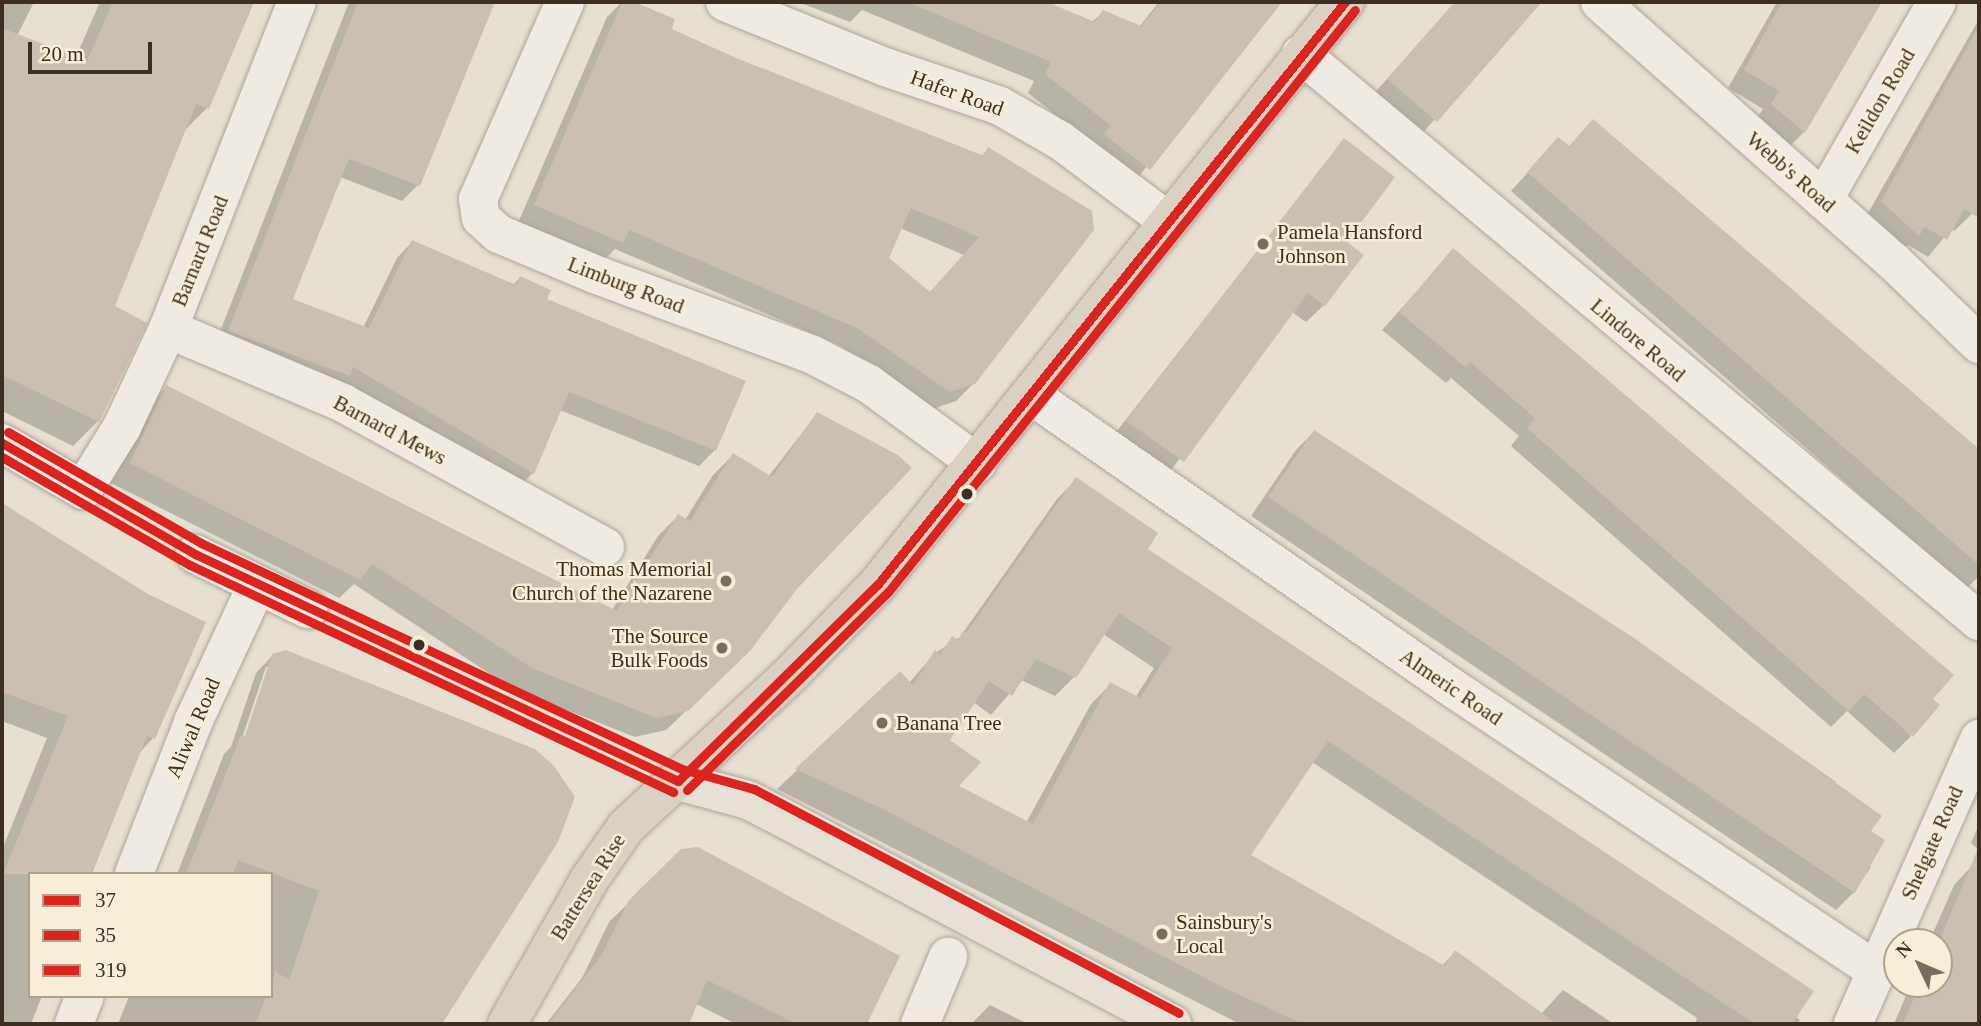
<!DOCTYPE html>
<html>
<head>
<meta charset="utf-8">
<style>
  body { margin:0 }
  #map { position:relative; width:1981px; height:1026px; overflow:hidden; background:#e7e0d1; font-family:"Times New Roman",serif }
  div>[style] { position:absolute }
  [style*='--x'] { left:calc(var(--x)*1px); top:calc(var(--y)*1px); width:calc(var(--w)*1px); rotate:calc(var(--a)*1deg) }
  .shadow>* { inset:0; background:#0003 }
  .building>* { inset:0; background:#cbbfb2 }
  .roads { filter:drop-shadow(0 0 2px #ada599) drop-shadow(0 0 2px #ada599) }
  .minor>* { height:38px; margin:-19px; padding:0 19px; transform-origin:19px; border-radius:19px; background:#efebe3 }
  .major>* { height:38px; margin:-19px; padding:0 19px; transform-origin:19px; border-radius:19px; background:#e6e1d4 }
  .highway>* { height:38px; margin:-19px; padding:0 19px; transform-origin:19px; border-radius:19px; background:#dad1c2 }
  .bus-1>* { height:9px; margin:-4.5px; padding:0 4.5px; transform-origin:4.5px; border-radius:4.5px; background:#dc241f }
  .bus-2>* { height:9px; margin:-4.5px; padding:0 4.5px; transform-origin:4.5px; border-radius:4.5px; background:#dc241f }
  .bus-3>* { height:9px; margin:-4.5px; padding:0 4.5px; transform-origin:4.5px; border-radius:4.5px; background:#dc241f }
  .dots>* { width:19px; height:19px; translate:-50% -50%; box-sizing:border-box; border:4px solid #f7eed8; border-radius:50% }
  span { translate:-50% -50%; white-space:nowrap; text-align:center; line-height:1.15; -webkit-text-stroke:5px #f7eed8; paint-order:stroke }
  .street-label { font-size:21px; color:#3d2e20 }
  .poi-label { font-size:21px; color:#3d2e20 }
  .left { translate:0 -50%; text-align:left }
  .right { translate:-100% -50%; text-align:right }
  .frame { position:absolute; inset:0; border:4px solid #3d2e20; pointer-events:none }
  .legend { position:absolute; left:28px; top:872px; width:245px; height:126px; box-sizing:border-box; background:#f7eed8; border:2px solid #ada18e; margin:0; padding:9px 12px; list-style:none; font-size:21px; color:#3d2e20 }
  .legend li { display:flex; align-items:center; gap:14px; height:35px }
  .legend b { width:35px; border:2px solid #ada18e }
  .north { position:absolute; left:1883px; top:928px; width:70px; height:70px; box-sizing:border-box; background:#f7eed8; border:2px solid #ada18e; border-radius:50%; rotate:314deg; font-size:19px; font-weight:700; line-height:28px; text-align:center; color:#3d2e20 }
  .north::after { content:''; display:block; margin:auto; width:24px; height:32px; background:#786c5e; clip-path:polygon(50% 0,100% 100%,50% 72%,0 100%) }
  .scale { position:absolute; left:28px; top:42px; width:124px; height:32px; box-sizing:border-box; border:4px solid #3d2e20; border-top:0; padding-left:9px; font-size:21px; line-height:24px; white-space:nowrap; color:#3d2e20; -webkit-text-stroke:5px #f7eed8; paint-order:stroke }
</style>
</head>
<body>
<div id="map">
  <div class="shadow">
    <i style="clip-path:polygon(2px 2px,34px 2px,17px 36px,75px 59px,100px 2px,252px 2px,207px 108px,182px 133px,112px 307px,98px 421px,73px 446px,2px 411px)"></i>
    <i style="clip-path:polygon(349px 2px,493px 2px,418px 185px,402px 201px,340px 177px,290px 300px,363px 328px,397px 258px,412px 242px,512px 286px,520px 278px,715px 450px,699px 466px,560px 410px,533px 473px,517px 488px,214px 347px)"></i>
    <i style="clip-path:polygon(evenodd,622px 2px,673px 20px,669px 30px,733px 58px,981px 157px,988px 149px,974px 383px,956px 401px,932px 409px,839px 345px,615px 249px,604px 260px,518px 223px,607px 17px,622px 2px,900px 228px,964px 255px,929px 293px,887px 258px,900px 228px)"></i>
    <i style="clip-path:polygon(798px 2px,1042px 2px,1092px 22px,1103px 12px,1139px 27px,1159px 2px,1280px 2px,1130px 187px,1094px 145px,1028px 93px,1034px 81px,862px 10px,850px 22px)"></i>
    <i style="clip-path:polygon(1455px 2px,1539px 2px,1418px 138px,1371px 97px)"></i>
    <i style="clip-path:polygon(1777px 2px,1881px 2px,1804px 132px,1786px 150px,1754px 122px,1763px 109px,1728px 88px)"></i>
    <i style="clip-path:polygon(1979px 19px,1979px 207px,1954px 231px,1951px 229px,1928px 257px,1908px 245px,1900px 253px,1864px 220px)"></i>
    <i style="clip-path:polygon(1593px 121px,1979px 454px,1979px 576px,1967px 588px,1511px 191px,1558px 139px,1568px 148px)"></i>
    <i style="clip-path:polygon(1344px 140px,1345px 242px,1324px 305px,1306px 322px,1292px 312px,1165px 478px,1110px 440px)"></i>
    <i style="clip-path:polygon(1453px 251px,1911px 736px,1894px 753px,1847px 711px,1831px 727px,1511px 446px,1519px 436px,1451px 378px,1446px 383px,1382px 330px)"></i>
    <i style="clip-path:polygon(166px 387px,612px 610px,658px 536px,678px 516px,685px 520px,713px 475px,733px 455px,768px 477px,817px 414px,796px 588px,728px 671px,666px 730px,635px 737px,511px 688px,354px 584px,339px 598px,111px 483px,147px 406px)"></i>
    <i style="clip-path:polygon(1314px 432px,1636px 641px,1836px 782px,1834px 786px,1869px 832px,1866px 864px,1871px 867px,1854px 892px,1836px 910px,1251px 516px,1296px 450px)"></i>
    <i style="clip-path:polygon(evenodd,1076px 480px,1145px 549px,1800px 1020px,1797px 1024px,1695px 1024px,1697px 1018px,1312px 762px,1249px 855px,1442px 966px,1455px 952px,1541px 1014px,1563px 990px,1614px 1024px,1240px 1024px,777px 789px,900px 673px,909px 683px,935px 653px,960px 637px,1057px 499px,1076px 480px,1103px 634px,1154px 668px,1135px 698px,1110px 685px,1091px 704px,1026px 823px,957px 786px,948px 740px,973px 702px,991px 715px,1021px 680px,1055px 696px,1074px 677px,1103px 634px)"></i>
    <i style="clip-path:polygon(2px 505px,147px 596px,204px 623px,153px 738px,30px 874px,30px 996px,42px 996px,31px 1024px,2px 1024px,2px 850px,47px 738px,2px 721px)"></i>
    <i style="clip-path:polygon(evenodd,273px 655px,556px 841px,441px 1024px,118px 1024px,129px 996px,271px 996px,271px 874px,177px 874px,224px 754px,231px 747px,256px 673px,273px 655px,266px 667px,270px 667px,244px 745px,240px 744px,266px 667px)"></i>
    <i style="clip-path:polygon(1979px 824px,1979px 850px,1971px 843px)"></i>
    <i style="clip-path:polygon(682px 851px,897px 956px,865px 1024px,736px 1024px,696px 1004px,688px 1024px,546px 1024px,582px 978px,609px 922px)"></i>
    <i style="clip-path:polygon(1971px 867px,1979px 872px,1979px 1024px,1894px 1024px,1911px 984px,1939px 984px,1939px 942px,1929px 942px,1954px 885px)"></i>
    <i style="clip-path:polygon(990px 1005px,1028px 1024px,971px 1024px)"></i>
  </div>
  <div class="building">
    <i style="clip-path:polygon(113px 2px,254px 2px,209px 109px,196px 104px,115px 306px,147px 323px,99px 422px,2px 375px,2px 28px,87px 61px)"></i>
    <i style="clip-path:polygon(358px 2px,495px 2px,420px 186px,349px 159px,293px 299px,369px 328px,412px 240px,516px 285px,520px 276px,551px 290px,547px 299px,746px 381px,716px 451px,569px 392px,534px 474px,353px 367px,350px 376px,228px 331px)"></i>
    <i style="clip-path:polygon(evenodd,622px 2px,634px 2px,675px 19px,672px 29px,734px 57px,984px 156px,988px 147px,1092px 211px,1094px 230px,975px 384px,950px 392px,857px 328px,629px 230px,623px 243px,534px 205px,622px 2px,911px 208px,979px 237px,930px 292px,889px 258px,911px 208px)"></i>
    <i style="clip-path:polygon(907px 2px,1047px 2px,1095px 22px,1103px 10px,1141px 26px,1161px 2px,1282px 2px,1150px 170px,1104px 134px,1111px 126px,1045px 74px,1051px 62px)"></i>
    <i style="clip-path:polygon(1455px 2px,1542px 2px,1437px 122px,1387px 79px)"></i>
    <i style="clip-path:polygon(1782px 2px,1882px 2px,1805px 133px,1771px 104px,1779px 91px,1744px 70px)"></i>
    <i style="clip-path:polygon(1979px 26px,1979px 218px,1964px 209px,1947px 240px,1925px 227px,1919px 236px,1881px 201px)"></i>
    <i style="clip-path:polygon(1593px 119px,1979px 449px,1979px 565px,1527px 172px,1558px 137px,1569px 146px)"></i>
    <i style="clip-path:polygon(1344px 138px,1395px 177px,1347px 242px,1364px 255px,1325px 306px,1308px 293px,1184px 462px,1126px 421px)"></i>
    <i style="clip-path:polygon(1453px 248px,1954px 675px,1933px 699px,1940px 705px,1913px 737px,1864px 694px,1849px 711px,1832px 697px,1527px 428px,1535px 418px,1470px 362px,1465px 367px,1399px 312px)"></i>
    <i style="clip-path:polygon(166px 385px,617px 611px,678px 514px,690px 521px,733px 453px,772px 477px,817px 412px,898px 455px,912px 468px,797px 589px,750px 651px,688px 711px,656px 718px,532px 668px,372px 564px,360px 580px,130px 463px)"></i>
    <i style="clip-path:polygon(1314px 430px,1637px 640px,1882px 816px,1871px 831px,1885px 840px,1855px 893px,1268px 497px)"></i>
    <i style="clip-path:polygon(evenodd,1076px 477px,1158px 533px,1148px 549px,1814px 991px,1792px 1024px,1755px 1024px,1328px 741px,1251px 855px,1445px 966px,1455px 950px,1557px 1024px,1303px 1024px,1216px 984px,883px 809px,795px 769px,900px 671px,913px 685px,935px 650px,940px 655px,952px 636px,958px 640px,963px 631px,966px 633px,1076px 477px,1119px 613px,1172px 648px,1140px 698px,1110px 682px,1033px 824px,959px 786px,981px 762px,950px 740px,989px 681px,1012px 696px,1036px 659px,1076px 678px,1119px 613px)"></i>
    <i style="clip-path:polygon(2px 503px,148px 594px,206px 622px,155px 739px,147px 736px,92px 874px,3px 874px,68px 716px,2px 692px)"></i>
    <i style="clip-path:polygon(286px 650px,535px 749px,554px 766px,575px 797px,558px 842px,442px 1024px,256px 1024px,266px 996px,271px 996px,275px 971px,289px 980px,319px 891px,238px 860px,233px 874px,186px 874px,241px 735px,245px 736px,272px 654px)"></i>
    <i style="clip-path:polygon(1979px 846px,1979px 1024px,1903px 1024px,1920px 984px,1939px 984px,1939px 942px)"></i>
    <i style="clip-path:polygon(698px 847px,900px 956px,867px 1024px,797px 1024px,707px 980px,689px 1024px,548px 1024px,601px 956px,629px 900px,681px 849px)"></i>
  </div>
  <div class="roads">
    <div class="minor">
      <i style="--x:565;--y:2;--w:215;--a:113.8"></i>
      <i style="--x:478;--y:199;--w:19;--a:81"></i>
      <i style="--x:481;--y:218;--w:24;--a:42"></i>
      <i style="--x:499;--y:234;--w:106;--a:22.7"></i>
      <i style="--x:597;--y:275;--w:230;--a:20.3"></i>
      <i style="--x:813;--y:355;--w:63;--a:27.4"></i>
      <i style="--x:869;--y:384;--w:134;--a:36.2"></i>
      <i style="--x:725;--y:2;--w:173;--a:22.1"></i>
      <i style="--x:885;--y:67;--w:121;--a:18.7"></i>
      <i style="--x:1000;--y:106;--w:70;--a:29.8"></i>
      <i style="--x:1061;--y:141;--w:134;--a:36.8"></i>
      <i style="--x:1600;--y:2;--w:391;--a:41.5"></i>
      <i style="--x:1893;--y:261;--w:120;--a:44"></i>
      <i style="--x:1301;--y:54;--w:884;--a:39.91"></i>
      <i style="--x:1823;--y:200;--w:228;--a:-60.1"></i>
      <i style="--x:168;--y:329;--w:190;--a:22.9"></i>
      <i style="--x:343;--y:403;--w:299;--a:28.8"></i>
      <i style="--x:1032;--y:396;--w:514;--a:34.77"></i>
      <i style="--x:1454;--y:689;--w:506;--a:33.72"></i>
      <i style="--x:2;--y:443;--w:94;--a:30.1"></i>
      <i style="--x:83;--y:490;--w:74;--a:-58.2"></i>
      <i style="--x:122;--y:427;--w:108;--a:-64.9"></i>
      <i style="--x:168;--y:329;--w:352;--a:-68.5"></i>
      <i style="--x:195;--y:554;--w:126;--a:26"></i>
      <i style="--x:134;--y:874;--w:165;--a:-68.7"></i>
      <i style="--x:194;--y:720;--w:149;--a:-65"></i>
      <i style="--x:74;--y:1024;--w:30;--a:-69"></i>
      <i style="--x:920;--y:1024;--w:73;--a:-67.3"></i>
      <i style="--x:1853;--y:1024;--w:312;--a:-66.1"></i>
    </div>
    <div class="major">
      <i style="--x:678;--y:781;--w:73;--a:15.2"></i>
      <i style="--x:748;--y:800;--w:27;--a:27"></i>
      <i style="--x:772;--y:812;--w:453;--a:27.9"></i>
    </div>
    <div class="highway">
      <i style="--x:507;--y:1024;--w:166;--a:-60.3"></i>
      <i style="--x:589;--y:880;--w:65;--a:-55.1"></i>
      <i style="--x:626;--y:827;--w:221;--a:-42.8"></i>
      <i style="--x:788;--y:677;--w:129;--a:-45.9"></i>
      <i style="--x:878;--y:584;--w:746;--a:-51.26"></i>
    </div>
  </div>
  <div class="bus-1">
    <i style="--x:2;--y:443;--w:223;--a:29.9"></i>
    <i style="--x:195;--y:554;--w:534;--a:25.17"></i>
    <i style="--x:678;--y:781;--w:281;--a:-44.6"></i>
    <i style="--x:878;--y:584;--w:746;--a:-51.26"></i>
  </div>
  <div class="bus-2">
    <i style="--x:2;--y:457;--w:217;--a:29.9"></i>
    <i style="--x:190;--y:565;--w:534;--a:25.17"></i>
    <i style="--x:687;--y:790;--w:282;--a:-44.6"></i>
    <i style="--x:888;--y:592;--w:746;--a:-51.26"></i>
  </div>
  <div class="bus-3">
    <i style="--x:8;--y:432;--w:223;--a:29.9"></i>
    <i style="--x:201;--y:543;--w:531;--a:25.17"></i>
    <i style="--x:682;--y:769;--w:75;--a:15.5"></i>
    <i style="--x:754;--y:789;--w:480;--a:27.8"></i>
  </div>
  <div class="dots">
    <i style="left:1263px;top:244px;background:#786c5e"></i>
    <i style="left:967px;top:494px;background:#3d2e20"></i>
    <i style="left:726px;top:581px;background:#786c5e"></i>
    <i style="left:419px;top:645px;background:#3d2e20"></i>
    <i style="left:722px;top:648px;background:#786c5e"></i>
    <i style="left:882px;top:723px;background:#786c5e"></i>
    <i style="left:1162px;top:934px;background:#786c5e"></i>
  </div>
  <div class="street-label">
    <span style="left:957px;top:93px;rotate:20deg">Hafer Road</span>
    <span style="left:1880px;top:101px;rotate:-60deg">Keildon Road</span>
    <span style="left:1791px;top:172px;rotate:41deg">Webb's Road</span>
    <span style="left:200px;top:251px;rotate:-68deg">Barnard Road</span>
    <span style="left:626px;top:285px;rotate:21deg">Limburg Road</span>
    <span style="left:1638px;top:340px;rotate:40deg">Lindore Road</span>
    <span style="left:390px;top:430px;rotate:28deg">Barnard Mews</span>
    <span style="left:1451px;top:687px;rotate:34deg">Almeric Road</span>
    <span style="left:193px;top:728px;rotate:-67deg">Aliwal Road</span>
    <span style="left:1932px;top:843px;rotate:-66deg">Shelgate Road</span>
    <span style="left:588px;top:887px;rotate:-58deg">Battersea Rise</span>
  </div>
  <div class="poi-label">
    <span class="left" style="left:1277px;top:244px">Pamela Hansford<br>Johnson</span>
    <span class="right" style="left:712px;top:581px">Thomas Memorial<br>Church of the Nazarene</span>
    <span class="right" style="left:708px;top:648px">The Source<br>Bulk Foods</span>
    <span class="left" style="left:896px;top:723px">Banana Tree</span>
    <span class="left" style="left:1176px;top:934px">Sainsbury's<br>Local</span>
  </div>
  <div class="frame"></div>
  <ul class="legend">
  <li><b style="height:9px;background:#dc241f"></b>37</li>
  <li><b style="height:9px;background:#dc241f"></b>35</li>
  <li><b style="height:9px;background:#dc241f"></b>319</li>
  </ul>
  <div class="north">N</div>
  <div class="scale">20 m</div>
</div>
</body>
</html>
